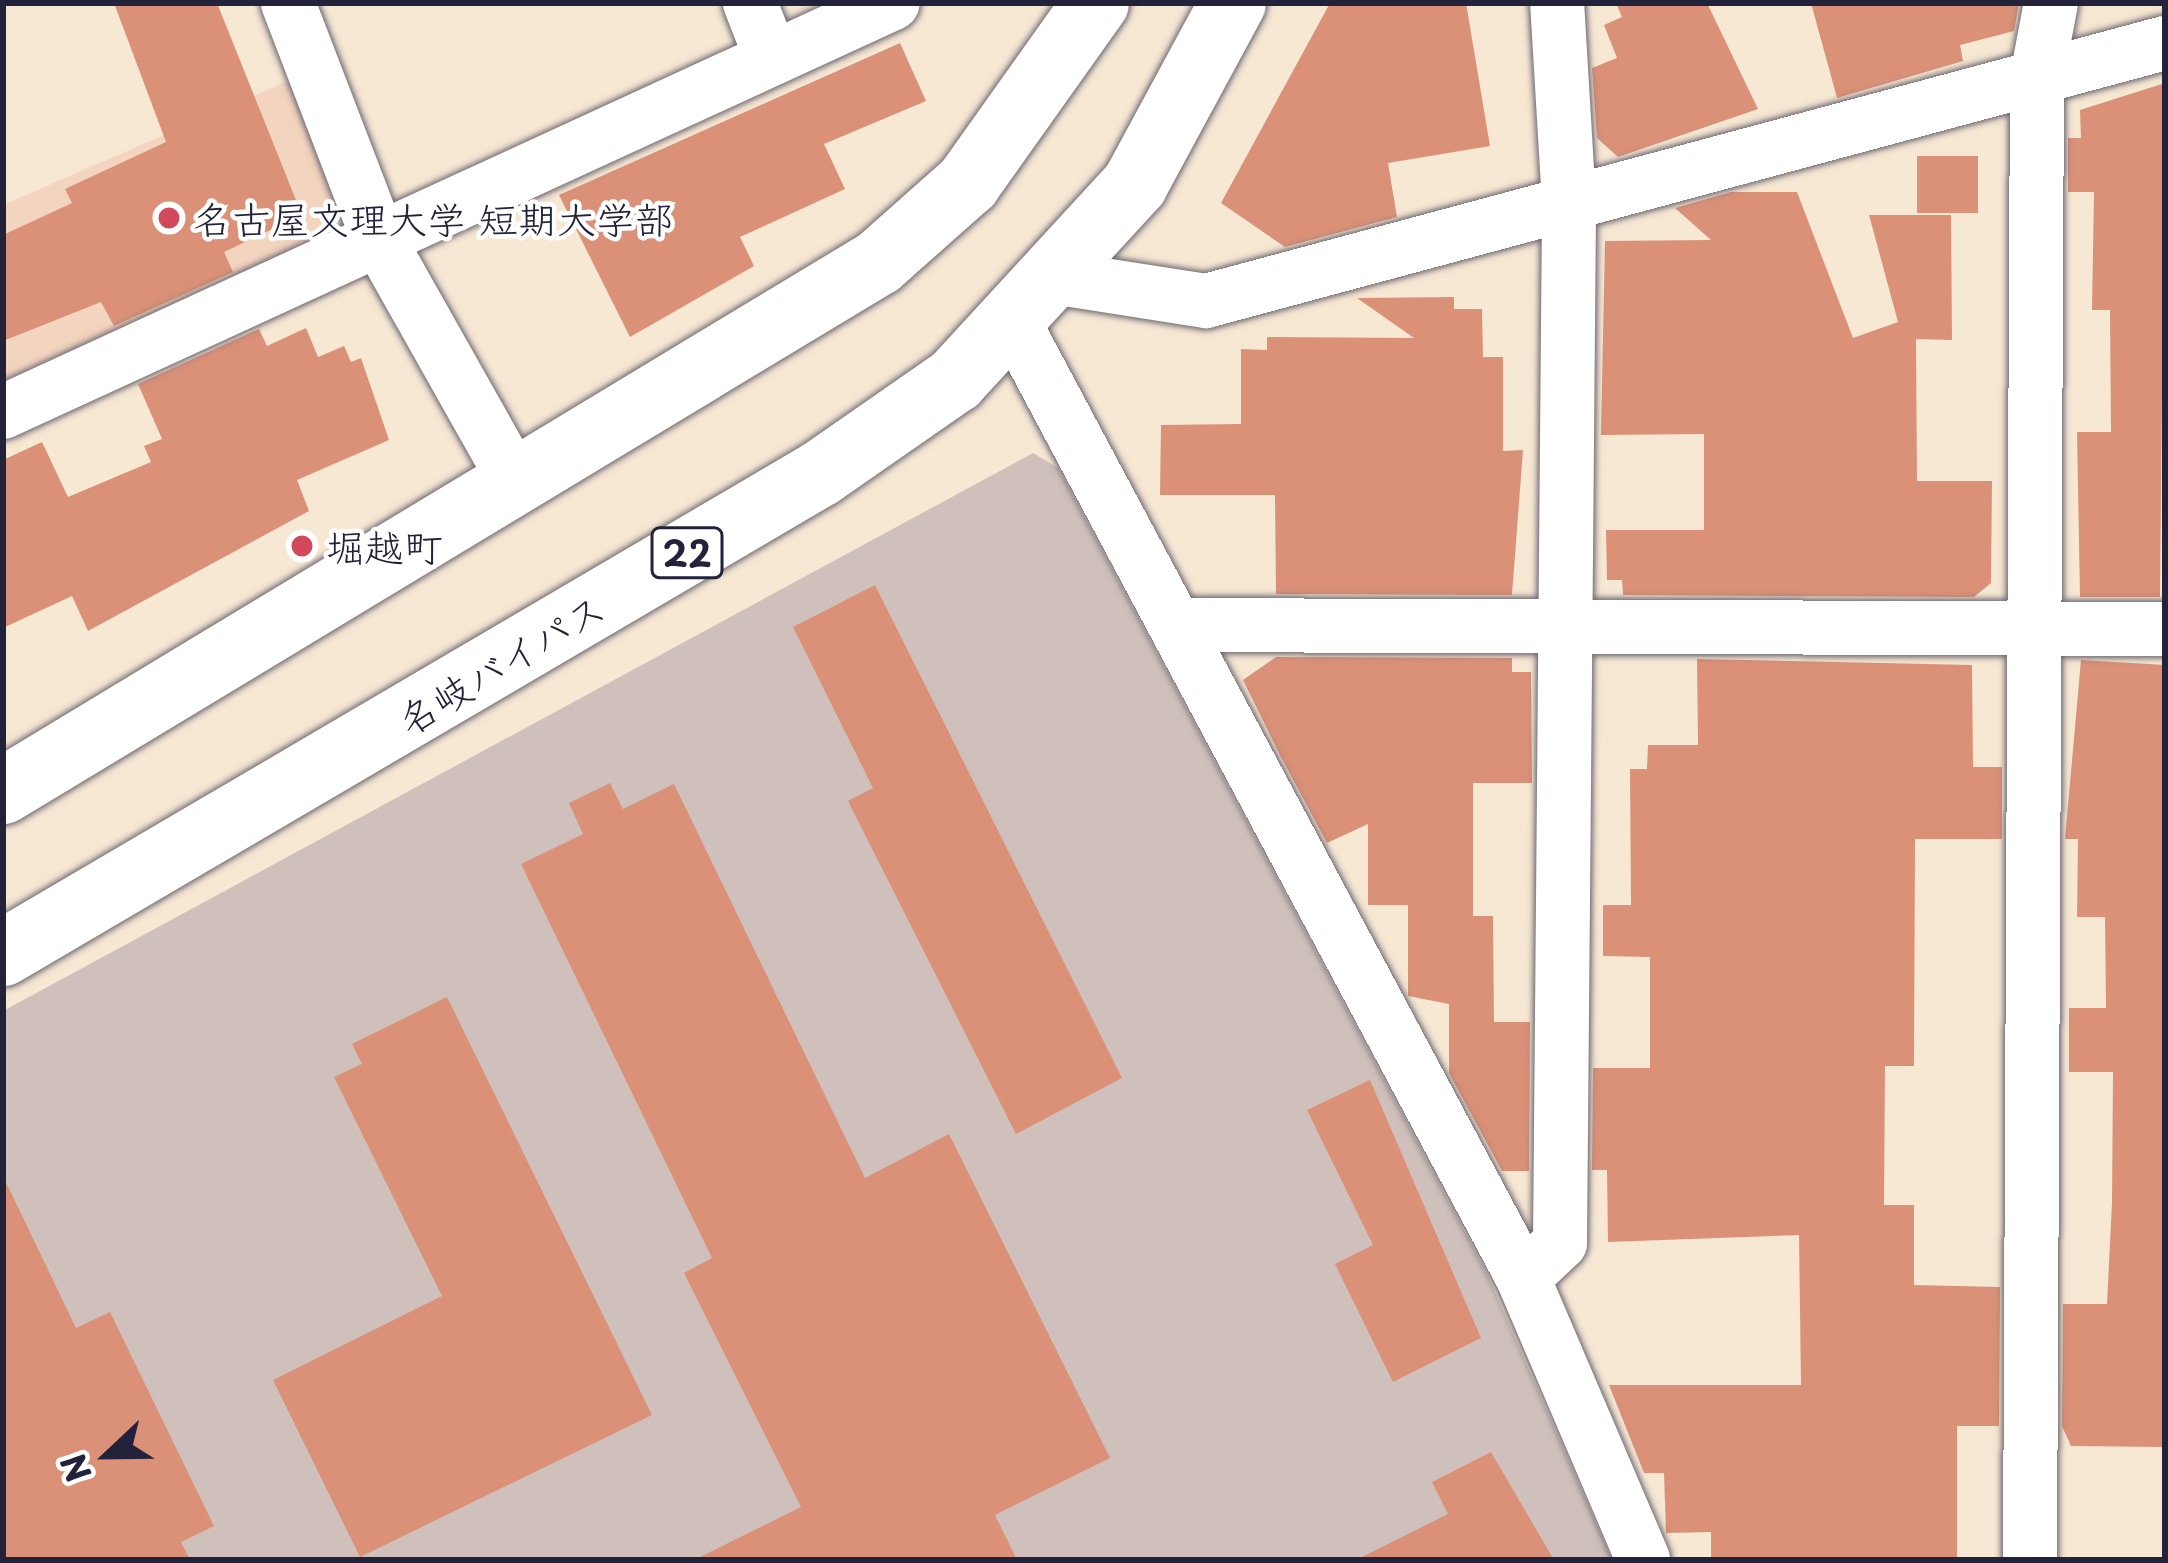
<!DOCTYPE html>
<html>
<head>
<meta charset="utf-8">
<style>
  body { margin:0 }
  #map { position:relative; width:2168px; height:1563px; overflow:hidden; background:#f7e8d4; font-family:"Playpen Sans","Klee One",sans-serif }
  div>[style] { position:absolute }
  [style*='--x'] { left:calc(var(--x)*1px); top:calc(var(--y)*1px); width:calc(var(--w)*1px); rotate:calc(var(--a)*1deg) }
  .built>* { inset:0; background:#f3d4bf }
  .industrial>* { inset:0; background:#cfc0bb }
  .building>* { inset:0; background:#da9178 }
  .roads { filter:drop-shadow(0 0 3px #6d6771) drop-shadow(0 0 3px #6d6771) }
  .minor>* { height:54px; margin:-27px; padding:0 27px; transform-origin:27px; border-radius:27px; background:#fff }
  .trunk>* { height:66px; margin:-33px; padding:0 33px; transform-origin:33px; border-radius:33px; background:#fff }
  .dots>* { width:33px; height:33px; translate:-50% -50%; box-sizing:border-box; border:6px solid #fff; border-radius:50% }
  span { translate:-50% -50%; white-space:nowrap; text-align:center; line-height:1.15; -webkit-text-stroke:9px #fff; paint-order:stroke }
  .shield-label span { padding:3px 9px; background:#fff; border:3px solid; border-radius:9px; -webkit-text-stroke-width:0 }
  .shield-label { font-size:36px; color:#22223b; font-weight:700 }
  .poi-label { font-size:39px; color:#22223b }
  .left { translate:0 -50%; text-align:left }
  .street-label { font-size:39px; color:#22223b }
  .frame { position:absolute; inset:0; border:6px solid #22223b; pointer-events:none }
  .north { position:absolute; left:48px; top:1395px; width:120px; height:120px; -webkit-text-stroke:9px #fff; paint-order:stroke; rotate:248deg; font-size:33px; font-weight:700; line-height:48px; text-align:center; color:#22223b }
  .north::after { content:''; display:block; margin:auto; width:42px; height:54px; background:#22223b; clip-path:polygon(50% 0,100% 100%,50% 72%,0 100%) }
</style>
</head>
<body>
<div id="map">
  <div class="built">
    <i style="clip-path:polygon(295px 78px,341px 192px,331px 231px,3px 381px,3px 205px)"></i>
  </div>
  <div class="industrial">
    <i style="clip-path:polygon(1033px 453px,1058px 468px,1487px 1274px,1612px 1560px,3px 1560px,3px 1011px)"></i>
  </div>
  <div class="building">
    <i style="clip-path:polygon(114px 3px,217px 3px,302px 215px,224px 252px,233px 272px,114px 326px,101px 302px,3px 341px,3px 235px,72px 203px,65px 189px,166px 142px)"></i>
    <i style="clip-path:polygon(1330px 3px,1466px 3px,1490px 146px,1388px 163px,1397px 217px,1285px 247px,1221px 203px)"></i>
    <i style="clip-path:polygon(1616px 3px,1707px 3px,1758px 109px,1618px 157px,1597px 138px,1592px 68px,1617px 58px,1604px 25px,1622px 17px)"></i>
    <i style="clip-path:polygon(1811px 3px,2019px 3px,2014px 31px,1960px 45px,1963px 61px,1837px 98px)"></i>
    <i style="clip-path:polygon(900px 43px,926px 101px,824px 144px,845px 189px,740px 237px,754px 266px,630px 337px,559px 195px)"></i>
    <i style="clip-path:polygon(2165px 83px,2160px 597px,2080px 597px,2077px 432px,2111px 432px,2110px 310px,2092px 310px,2094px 192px,2068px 192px,2068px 138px,2081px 138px,2080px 110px)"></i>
    <i style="clip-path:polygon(1917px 156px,1978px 156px,1978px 213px,1917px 213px)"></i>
    <i style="clip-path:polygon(1731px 192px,1797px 192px,1853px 338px,1898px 322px,1869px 215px,1951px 215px,1952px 340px,1916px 339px,1917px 481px,1992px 481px,1991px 583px,1974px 597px,1623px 595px,1622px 580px,1607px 580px,1606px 530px,1704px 530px,1704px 434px,1601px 435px,1605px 241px,1711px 240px,1675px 208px)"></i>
    <i style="clip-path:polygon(1454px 297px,1454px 309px,1482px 309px,1483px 357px,1503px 357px,1503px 451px,1523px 450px,1512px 595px,1276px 594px,1275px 495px,1160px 495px,1161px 425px,1241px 424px,1241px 349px,1267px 350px,1267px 337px,1414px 338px,1357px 298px)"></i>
    <i style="clip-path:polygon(306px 328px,318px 357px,344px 346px,351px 362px,361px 358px,389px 440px,297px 480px,309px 511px,88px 631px,72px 596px,3px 628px,3px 460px,42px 442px,68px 497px,151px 462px,144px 446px,162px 439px,138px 384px,259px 329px,267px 346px)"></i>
    <i style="clip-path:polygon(875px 585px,1122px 1078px,1016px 1134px,848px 801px,873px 788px,793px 627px)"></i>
    <i style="clip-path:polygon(1276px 657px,1512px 658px,1512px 672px,1531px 672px,1532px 783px,1473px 783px,1473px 916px,1493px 916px,1494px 1022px,1530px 1022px,1529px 1171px,1502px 1171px,1449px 1073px,1449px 1004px,1408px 996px,1408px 905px,1368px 905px,1368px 824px,1327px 843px,1281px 757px,1243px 680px)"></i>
    <i style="clip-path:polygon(1697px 659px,1972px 665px,1973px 767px,2002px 767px,2002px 839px,1915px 839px,1914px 1066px,1885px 1066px,1884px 1205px,1914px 1205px,1914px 1285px,2000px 1287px,1999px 1426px,1957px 1426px,1957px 1560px,1711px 1560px,1711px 1532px,1666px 1533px,1664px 1473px,1644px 1473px,1609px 1385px,1801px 1385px,1799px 1235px,1608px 1242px,1607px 1170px,1592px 1170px,1593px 1068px,1650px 1068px,1650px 957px,1603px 956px,1603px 905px,1631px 905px,1630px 769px,1647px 769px,1648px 745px,1698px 745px)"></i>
    <i style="clip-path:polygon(2081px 660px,2165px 665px,2165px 1447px,2071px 1446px,2062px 1426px,2063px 1304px,2107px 1304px,2112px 1203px,2113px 1072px,2069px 1072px,2069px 1008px,2106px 1008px,2105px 917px,2077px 917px,2078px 839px,2065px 839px)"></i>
    <i style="clip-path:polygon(610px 783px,623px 809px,674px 784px,865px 1178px,949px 1134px,1110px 1458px,995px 1515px,1017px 1560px,694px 1560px,801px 1507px,684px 1273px,712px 1258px,521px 864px,583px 834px,569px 803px)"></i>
    <i style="clip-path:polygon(447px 997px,652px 1415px,360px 1557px,273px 1380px,442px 1296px,334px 1077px,362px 1064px,352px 1044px)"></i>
    <i style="clip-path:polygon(1370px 1080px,1481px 1338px,1393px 1382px,1335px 1264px,1373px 1245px,1307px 1110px)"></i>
    <i style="clip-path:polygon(3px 1176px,76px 1328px,110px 1312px,214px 1526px,181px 1542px,190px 1560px,3px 1560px)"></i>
    <i style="clip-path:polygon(1491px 1452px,1554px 1560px,1356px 1560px,1448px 1514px,1432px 1482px)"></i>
  </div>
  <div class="roads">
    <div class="minor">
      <i style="--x:288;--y:3;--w:252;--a:69"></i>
      <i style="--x:378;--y:238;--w:285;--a:60.6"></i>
      <i style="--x:750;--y:3;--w:58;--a:68.7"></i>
      <i style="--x:1059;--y:278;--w:149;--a:8.9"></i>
      <i style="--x:1206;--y:301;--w:993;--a:-15.06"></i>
      <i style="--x:1014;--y:323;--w:1082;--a:61.94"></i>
      <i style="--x:1523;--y:1278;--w:306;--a:66.9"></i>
      <i style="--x:3;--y:412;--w:979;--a:-24.68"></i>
      <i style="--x:1179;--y:625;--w:986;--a:0.23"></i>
      <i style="--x:1523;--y:1278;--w:51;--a:-43.4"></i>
      <i style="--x:1560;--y:1243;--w:1040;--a:-89.5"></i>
      <i style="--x:1569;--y:203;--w:200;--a:-93.4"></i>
      <i style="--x:2030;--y:1560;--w:1483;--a:-89.73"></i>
      <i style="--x:2037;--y:77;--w:75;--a:-79.3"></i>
    </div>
    <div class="trunk">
      <i style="--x:3;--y:791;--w:1023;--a:-31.13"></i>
      <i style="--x:879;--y:262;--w:119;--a:-41.6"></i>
      <i style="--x:968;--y:183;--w:221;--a:-54.6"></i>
      <i style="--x:3;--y:953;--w:948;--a:-30.4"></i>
      <i style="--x:821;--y:473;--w:163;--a:-34.8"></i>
      <i style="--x:955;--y:380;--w:266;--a:-47.4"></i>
      <i style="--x:1135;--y:184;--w:206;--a:-61.6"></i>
    </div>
  </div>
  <div class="dots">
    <i style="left:169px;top:218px;background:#d1495b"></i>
    <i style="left:302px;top:546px;background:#d1495b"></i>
  </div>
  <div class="shield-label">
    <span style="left:687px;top:553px">22</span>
  </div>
  <div class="poi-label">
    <span class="left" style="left:193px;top:218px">名古屋文理大学 短期大学部</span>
    <span class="left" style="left:326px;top:546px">堀越町</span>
  </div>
  <div class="street-label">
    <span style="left:501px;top:663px;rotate:-31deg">名岐バイパス</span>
  </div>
  <div class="frame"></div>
  <div class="north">N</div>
</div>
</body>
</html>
